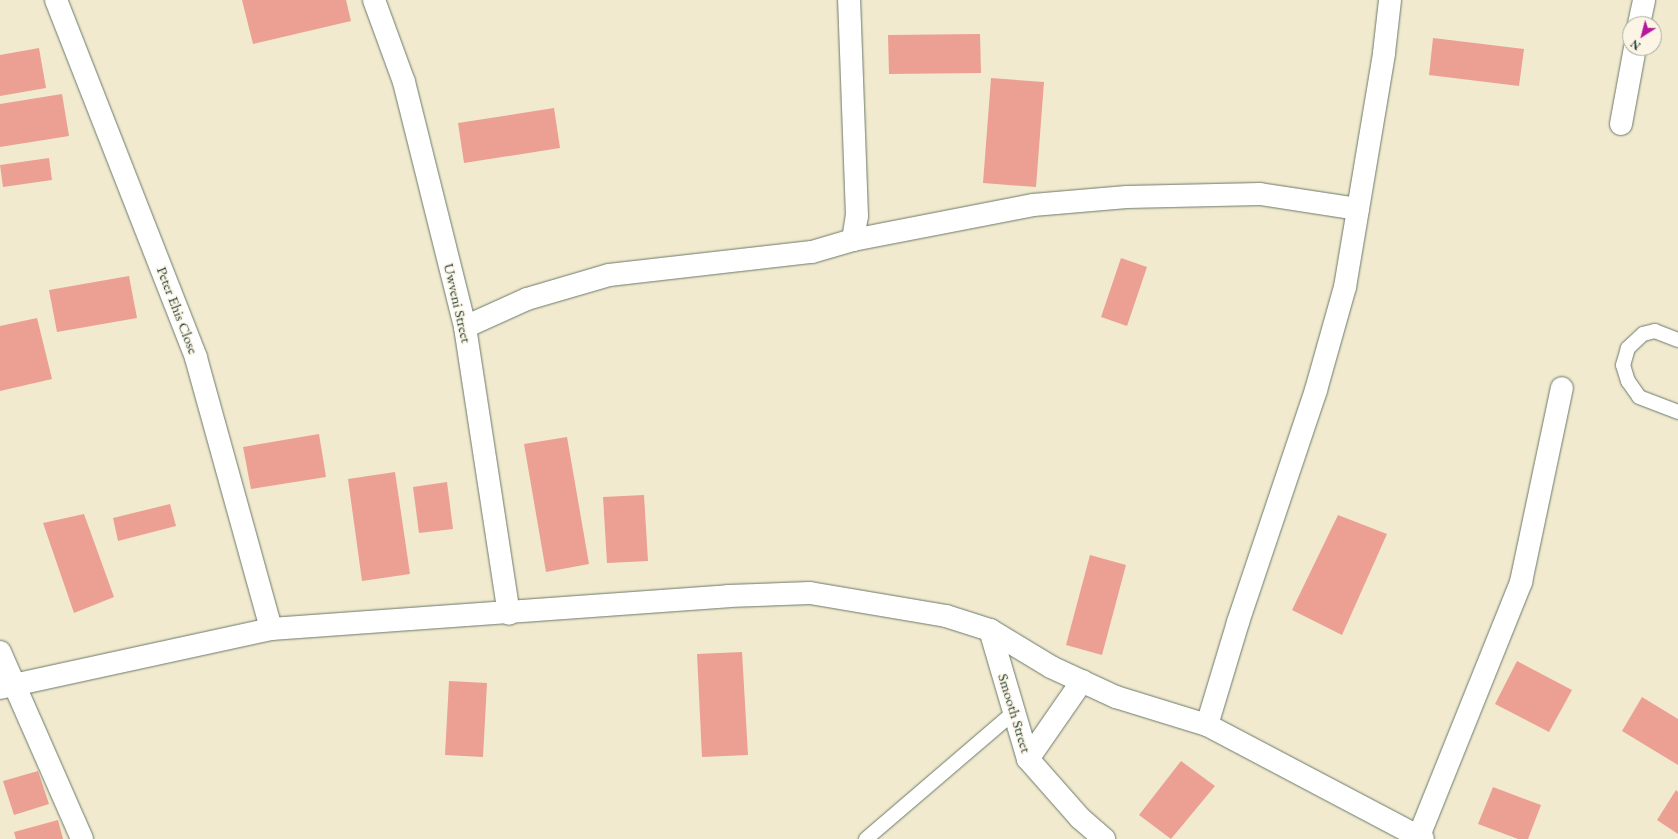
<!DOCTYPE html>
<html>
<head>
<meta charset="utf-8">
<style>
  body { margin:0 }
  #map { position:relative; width:1678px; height:839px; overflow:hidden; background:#f2eacf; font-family:"EB Garamond",serif }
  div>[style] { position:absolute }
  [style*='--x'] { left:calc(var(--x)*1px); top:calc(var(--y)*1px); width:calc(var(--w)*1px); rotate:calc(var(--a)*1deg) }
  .building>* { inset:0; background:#eba093 }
  .roads { filter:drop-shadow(0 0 1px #697a6a) drop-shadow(0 0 1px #697a6a) }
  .lane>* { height:14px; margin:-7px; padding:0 7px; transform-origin:7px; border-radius:7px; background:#fff }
  .street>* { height:22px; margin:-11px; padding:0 11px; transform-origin:11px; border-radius:11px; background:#fff }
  span { translate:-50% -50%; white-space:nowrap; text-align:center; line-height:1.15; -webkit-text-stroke:3px #fcf5e5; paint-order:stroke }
  .street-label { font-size:15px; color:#1f3d34 }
  .north { position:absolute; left:1622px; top:16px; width:40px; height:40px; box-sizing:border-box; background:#fcf5e5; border:1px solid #a4ab9e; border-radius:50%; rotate:216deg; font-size:11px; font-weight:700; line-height:16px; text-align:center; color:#1f3d34 }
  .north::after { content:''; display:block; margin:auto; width:14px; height:18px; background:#b5179e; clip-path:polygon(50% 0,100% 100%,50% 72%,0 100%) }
</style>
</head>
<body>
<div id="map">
  <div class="building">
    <i style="clip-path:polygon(242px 0,346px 0,351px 21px,253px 44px)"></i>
    <i style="clip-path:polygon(980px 34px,981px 73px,889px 74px,888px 35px)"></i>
    <i style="clip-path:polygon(1433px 38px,1524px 49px,1519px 86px,1429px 75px)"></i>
    <i style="clip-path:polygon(39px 48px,46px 88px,0 96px,0 55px)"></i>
    <i style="clip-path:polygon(991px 78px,1044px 82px,1036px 187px,983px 183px)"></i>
    <i style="clip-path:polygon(62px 94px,69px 136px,0 147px,0 104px)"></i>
    <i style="clip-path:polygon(554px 108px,560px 148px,464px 163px,458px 123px)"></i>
    <i style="clip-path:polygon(49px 158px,52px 180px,3px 187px,0 165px)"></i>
    <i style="clip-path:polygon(1121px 258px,1147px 267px,1127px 326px,1101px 317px)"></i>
    <i style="clip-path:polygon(129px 276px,137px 318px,57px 332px,49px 290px)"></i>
    <i style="clip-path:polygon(37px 318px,52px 379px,0 391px,0 326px)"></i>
    <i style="clip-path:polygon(319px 434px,326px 477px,251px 489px,243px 447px)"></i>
    <i style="clip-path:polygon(567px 437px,589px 564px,546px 572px,524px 444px)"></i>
    <i style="clip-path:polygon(395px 472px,410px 574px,362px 581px,348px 479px)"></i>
    <i style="clip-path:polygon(447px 482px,453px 529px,419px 533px,413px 487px)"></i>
    <i style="clip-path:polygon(644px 495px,648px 561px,607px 563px,603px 497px)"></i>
    <i style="clip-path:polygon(170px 504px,176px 526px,118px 541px,113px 518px)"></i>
    <i style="clip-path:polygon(84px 514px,114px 597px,74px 613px,43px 523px)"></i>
    <i style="clip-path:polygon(1338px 515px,1387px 534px,1342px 635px,1292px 610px)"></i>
    <i style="clip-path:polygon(1090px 555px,1126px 565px,1102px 655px,1066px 645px)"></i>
    <i style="clip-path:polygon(742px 652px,748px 755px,702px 757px,697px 654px)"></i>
    <i style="clip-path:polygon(1517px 661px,1572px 690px,1549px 732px,1495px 704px)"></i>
    <i style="clip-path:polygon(449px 681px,487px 683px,483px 757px,445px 755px)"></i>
    <i style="clip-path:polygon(1642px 697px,1678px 719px,1678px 765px,1622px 731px)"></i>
    <i style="clip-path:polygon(1181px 761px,1215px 786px,1171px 839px,1139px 815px)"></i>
    <i style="clip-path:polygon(38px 771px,49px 804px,14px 815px,3px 781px)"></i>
    <i style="clip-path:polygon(1493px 787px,1541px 805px,1528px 839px,1518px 839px,1478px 824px)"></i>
    <i style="clip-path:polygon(1676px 790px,1678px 792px,1678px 834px,1657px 820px)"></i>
    <i style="clip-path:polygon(58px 820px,63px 839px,16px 839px,14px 832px)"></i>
  </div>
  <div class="roads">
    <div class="lane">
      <i style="--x:1678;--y:340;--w:25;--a:-159"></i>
      <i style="--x:1655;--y:331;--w:12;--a:166"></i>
      <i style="--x:1643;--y:334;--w:21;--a:137"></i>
      <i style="--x:1628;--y:348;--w:18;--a:106"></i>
      <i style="--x:1623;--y:365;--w:17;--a:73"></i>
      <i style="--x:1628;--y:381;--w:19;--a:55"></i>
      <i style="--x:1639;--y:397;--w:42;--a:21"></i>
      <i style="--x:866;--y:839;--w:195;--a:-40.6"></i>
    </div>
    <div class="street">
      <i style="--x:56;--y:0;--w:384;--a:68.6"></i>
      <i style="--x:196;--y:358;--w:281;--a:74.5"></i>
      <i style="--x:374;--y:0;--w:87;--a:69.9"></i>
      <i style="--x:404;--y:82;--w:252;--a:76"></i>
      <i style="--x:465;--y:327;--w:290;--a:81.3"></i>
      <i style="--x:1639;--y:24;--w:25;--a:-78"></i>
      <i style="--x:1621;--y:124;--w:77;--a:-79.6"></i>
      <i style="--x:853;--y:240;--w:183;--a:-11"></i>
      <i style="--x:1033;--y:205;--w:94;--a:-4.9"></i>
      <i style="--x:1127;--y:197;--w:133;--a:-1.3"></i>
      <i style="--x:1260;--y:194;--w:99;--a:8.7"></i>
      <i style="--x:465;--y:327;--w:68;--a:-24.3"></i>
      <i style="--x:527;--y:299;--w:85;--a:-16.3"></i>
      <i style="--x:609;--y:275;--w:204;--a:-6.5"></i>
      <i style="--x:812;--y:252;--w:43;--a:-16.3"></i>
      <i style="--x:853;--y:240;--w:24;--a:-81"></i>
      <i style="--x:857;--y:216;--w:216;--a:-92.1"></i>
      <i style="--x:990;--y:630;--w:134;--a:73.6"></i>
      <i style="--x:1028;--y:759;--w:79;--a:48.6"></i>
      <i style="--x:1080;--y:818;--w:32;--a:41"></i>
      <i style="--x:0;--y:652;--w:204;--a:66.3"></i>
      <i style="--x:0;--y:688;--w:277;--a:-12.3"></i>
      <i style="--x:271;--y:629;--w:458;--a:-4.1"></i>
      <i style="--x:728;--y:596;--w:82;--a:-2.1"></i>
      <i style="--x:810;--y:593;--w:138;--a:9.6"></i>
      <i style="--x:946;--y:616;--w:46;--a:17.7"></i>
      <i style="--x:990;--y:630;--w:71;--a:31.2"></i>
      <i style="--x:1051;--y:667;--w:72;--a:24.8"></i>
      <i style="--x:1116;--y:697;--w:95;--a:17.1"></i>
      <i style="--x:1207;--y:725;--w:244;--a:27.8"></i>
      <i style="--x:1207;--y:725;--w:108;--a:-73.2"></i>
      <i style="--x:1238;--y:622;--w:245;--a:-71.4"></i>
      <i style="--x:1316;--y:390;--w:107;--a:-74.3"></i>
      <i style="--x:1345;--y:287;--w:237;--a:-80.5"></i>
      <i style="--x:1384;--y:53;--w:53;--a:-83.5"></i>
      <i style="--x:1028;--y:759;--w:95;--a:-55.3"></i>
      <i style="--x:1419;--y:836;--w:274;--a:-68.1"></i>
      <i style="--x:1521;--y:582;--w:198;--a:-78.1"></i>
    </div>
  </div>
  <div class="street-label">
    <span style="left:458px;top:303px;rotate:77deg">Uwveni Street</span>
    <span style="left:178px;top:310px;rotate:69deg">Peter Ehis Close</span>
    <span style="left:1015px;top:713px;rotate:73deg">Smooth Street</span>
  </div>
  <div class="north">N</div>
</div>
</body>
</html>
